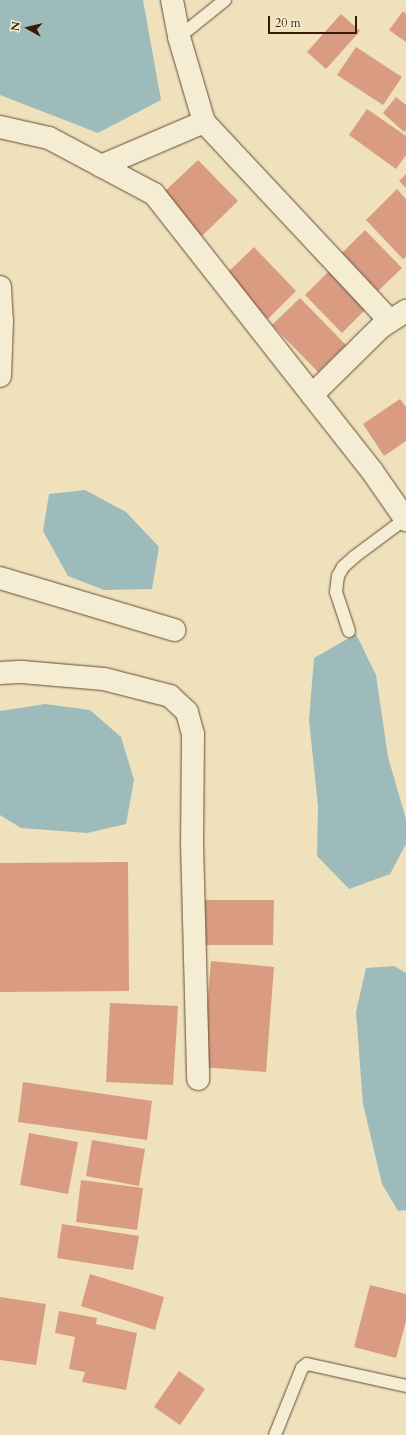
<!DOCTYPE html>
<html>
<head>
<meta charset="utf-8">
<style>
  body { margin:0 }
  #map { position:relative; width:406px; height:1435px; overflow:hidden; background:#eee1bc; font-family:Cardo,serif }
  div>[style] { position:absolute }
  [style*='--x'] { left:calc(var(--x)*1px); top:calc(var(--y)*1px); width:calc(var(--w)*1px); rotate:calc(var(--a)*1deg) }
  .water>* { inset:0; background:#9ebbbb }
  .building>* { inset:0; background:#d99b82 }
  .roads { filter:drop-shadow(0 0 1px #664c34) drop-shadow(0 0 1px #664c34) }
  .service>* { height:12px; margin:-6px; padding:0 6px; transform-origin:6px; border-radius:6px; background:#f4ecd3 }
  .minor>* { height:22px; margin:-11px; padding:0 11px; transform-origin:11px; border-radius:11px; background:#f4ecd3 }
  span { translate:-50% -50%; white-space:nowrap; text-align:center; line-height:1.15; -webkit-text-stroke:3px #f4ecd3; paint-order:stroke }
  .north { position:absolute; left:8px; top:8px; width:40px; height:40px; -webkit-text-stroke:3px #f4ecd3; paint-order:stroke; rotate:278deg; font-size:11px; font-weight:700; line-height:16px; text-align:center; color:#381a07 }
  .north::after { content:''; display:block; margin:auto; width:14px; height:18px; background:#381a07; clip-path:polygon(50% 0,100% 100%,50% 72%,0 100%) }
  .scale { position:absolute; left:268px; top:16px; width:89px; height:18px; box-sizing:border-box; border:2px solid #381a07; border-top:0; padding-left:5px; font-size:12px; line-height:14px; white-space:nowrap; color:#381a07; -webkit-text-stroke:3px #f4ecd3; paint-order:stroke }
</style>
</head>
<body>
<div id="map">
  <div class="water">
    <i style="clip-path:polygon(0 0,143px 0,161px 100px,98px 133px,0 95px)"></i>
    <i style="clip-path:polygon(85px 490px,126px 512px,159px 547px,152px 589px,104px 590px,68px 576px,43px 531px,49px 494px)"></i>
    <i style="clip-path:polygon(356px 634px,376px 675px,388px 757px,406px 819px,406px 844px,390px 874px,349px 889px,317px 856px,318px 806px,309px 720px,314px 658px)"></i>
    <i style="clip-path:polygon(45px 704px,90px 710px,121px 737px,134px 780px,126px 824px,87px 833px,21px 828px,0 815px,0 711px)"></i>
    <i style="clip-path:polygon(394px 966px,406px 973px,406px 1210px,398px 1211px,382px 1184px,363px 1104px,356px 1012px,366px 968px)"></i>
  </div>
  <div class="building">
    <i style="clip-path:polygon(403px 11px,406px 14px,406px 42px,389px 30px)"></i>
    <i style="clip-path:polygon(341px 14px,360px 31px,326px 69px,307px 52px)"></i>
    <i style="clip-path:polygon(356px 47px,402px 77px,383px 105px,337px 75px)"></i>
    <i style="clip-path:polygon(396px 97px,406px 105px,406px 130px,404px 132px,383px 113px)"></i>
    <i style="clip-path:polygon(367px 109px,406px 136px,406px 155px,396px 169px,349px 135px)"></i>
    <i style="clip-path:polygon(198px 160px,238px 201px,202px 236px,162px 194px)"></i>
    <i style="clip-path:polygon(406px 174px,406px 188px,399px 181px)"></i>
    <i style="clip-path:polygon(397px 189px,406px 199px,406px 257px,403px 259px,366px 220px)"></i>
    <i style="clip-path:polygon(365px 230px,402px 268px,378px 291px,342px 253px)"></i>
    <i style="clip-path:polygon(254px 247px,296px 291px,268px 319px,225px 275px)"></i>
    <i style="clip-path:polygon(332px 268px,369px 306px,342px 333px,305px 295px)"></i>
    <i style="clip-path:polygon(300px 298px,346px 345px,318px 372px,272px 325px)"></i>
    <i style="clip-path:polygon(400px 399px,406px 407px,406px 441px,384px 456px,363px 424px)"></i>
    <i style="clip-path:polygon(128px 862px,129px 991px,0 992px,0 863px)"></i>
    <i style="clip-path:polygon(201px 900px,274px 900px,273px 945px,201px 945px)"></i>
    <i style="clip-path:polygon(211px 961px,274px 967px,266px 1072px,202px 1067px)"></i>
    <i style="clip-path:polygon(110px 1003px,178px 1006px,173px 1085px,106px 1082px)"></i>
    <i style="clip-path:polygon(23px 1082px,152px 1101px,147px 1140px,18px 1122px)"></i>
    <i style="clip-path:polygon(29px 1133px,78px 1142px,68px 1194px,20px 1185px)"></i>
    <i style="clip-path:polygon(92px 1140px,145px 1149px,139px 1186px,86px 1176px)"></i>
    <i style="clip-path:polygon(81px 1180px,143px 1188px,137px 1230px,76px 1222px)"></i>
    <i style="clip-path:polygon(62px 1224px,139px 1236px,133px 1270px,57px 1258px)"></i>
    <i style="clip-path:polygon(90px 1274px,164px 1297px,155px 1330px,81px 1306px)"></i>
    <i style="clip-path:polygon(370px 1285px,406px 1294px,406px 1321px,396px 1358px,354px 1347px)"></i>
    <i style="clip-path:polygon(0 1297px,46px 1304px,36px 1365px,0 1360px)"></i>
    <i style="clip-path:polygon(59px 1311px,97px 1318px,96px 1324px,137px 1333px,126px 1390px,82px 1382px,85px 1372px,69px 1369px,75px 1337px,55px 1333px)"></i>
    <i style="clip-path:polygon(179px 1371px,205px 1389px,180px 1425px,154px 1407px)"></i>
  </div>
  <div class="roads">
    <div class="service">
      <i style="--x:179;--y:37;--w:59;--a:-38.8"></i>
      <i style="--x:349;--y:631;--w:41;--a:-108.4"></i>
      <i style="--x:336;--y:592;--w:16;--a:-83"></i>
      <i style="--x:338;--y:576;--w:10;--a:-61"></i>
      <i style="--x:343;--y:567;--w:15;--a:-42"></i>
      <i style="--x:354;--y:557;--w:64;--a:-36.7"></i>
      <i style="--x:275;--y:1435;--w:72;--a:-68.1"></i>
      <i style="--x:302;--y:1368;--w:6;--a:-39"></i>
      <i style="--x:307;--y:1364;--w:101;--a:12.5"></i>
    </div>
    <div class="minor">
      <i style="--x:172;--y:0;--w:38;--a:79"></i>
      <i style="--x:179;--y:37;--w:89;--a:73.6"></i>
      <i style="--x:204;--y:122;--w:271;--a:46.9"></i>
      <i style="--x:0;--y:127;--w:50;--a:12.7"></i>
      <i style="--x:49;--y:138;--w:119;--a:28.1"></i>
      <i style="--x:154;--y:194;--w:352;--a:51.8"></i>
      <i style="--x:372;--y:471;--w:60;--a:55.2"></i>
      <i style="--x:101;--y:166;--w:112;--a:-23.1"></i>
      <i style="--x:0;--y:287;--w:33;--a:87"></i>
      <i style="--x:2;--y:320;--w:56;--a:92"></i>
      <i style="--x:312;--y:395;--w:97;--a:-44.6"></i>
      <i style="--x:381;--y:327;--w:30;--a:-33"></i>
      <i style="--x:0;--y:578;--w:182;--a:16.6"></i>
      <i style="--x:0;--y:673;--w:22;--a:-3"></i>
      <i style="--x:22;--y:672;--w:82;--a:4.9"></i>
      <i style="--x:104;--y:679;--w:68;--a:14.4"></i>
      <i style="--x:170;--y:696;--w:23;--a:43"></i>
      <i style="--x:187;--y:712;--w:23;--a:75"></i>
      <i style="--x:193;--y:734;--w:109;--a:90.5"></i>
      <i style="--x:192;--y:843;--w:236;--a:88.5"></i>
    </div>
  </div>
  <div class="north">N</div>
  <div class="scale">20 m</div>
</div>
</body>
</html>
